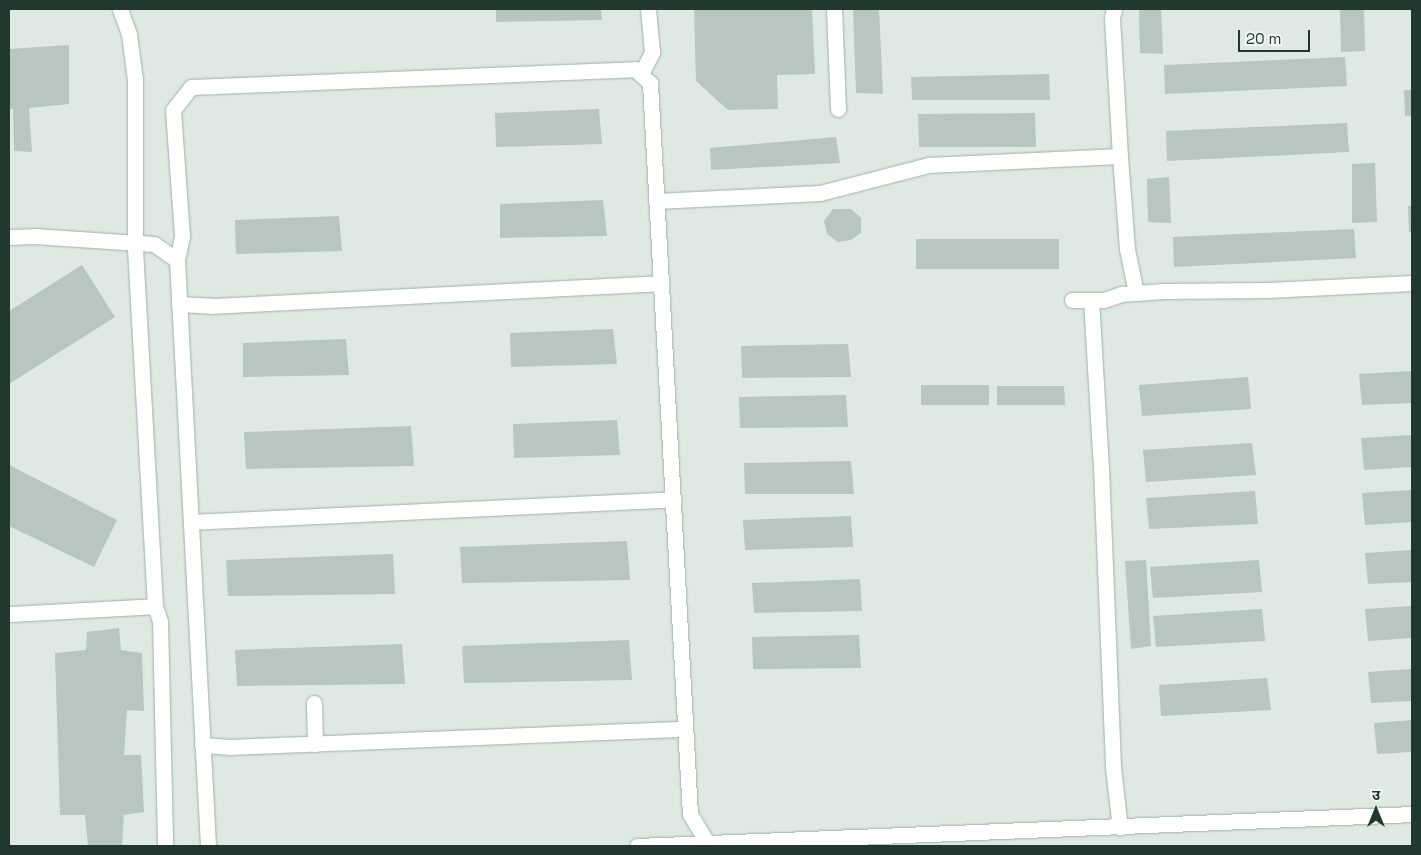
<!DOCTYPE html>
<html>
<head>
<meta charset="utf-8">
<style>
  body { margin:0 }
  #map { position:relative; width:1421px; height:855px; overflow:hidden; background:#dee9e3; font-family:"Space Grotesk","Noto Sans Devanagari",sans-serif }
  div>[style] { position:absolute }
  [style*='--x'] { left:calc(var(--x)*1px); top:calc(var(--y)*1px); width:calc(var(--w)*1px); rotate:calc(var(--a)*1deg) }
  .building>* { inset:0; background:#b7c6bf }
  .roads { filter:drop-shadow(0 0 1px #a1b0a9) drop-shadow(0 0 1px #a1b0a9) }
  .minor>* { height:15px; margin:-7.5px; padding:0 7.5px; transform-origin:7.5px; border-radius:7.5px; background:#fff }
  span { translate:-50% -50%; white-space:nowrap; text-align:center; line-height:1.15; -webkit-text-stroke:4px #eef6f1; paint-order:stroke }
  .frame { position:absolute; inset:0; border:10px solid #20382f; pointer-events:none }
  .north { position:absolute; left:1351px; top:785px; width:50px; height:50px; -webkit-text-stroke:4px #eef6f1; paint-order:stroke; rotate:0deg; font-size:14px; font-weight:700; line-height:20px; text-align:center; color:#20382f }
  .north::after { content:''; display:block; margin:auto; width:18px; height:22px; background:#20382f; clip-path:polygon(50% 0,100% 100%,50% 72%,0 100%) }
  .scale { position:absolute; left:1238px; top:30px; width:72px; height:22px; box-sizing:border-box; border:2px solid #20382f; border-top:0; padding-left:6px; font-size:15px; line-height:18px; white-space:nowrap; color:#20382f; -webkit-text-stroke:4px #eef6f1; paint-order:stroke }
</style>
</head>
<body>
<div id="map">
  <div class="building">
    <i style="clip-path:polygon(496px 9px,601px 9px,602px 20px,496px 22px)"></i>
    <i style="clip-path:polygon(694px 9px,812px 9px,815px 74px,777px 75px,778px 109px,728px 110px,696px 81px)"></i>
    <i style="clip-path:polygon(853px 9px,879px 9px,883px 94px,856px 93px)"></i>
    <i style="clip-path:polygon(1161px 9px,1163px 54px,1140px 53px,1139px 10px)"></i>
    <i style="clip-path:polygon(1340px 9px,1364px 9px,1365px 51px,1341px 52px)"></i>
    <i style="clip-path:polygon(69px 45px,69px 104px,29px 108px,32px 152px,14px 151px,13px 109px,9px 109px,9px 49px)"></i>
    <i style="clip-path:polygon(1345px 57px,1347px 86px,1165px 94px,1164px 65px)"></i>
    <i style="clip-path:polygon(1049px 74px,1050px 100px,912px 100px,911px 77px)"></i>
    <i style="clip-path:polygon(1404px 90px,1412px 90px,1412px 116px,1405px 116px)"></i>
    <i style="clip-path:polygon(599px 109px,602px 144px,496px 147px,495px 113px)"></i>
    <i style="clip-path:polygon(1035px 113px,1036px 147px,919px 147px,918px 114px)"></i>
    <i style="clip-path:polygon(1347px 123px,1349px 152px,1167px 161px,1166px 131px)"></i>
    <i style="clip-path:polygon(836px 137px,840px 163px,711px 170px,710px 148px)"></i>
    <i style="clip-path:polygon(1375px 163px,1377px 222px,1352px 223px,1352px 164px)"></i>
    <i style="clip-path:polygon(1169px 177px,1171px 223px,1148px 222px,1147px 179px)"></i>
    <i style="clip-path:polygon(603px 200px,607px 236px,500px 238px,500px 204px)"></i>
    <i style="clip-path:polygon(1408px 206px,1412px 206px,1412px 232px,1409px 232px)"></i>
    <i style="clip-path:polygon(833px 209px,851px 209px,861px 218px,861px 233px,851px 240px,838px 242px,827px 234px,824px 221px)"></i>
    <i style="clip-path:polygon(339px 216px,342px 251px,236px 254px,235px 220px)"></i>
    <i style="clip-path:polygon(1354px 229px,1356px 258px,1174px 267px,1173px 237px)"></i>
    <i style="clip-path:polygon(916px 239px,1059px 239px,1059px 269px,916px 269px)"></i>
    <i style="clip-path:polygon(82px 265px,115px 317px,9px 384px,9px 311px)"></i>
    <i style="clip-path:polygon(613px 329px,617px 364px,511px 367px,510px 333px)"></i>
    <i style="clip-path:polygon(346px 339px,349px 375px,243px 377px,243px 343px)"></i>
    <i style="clip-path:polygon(848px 344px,851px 377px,742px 378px,741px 346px)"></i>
    <i style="clip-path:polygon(1412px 371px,1412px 403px,1362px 405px,1359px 374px)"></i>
    <i style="clip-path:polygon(1248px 377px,1251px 409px,1142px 416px,1139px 385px)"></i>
    <i style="clip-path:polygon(921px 385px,989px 385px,989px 405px,921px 405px)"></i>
    <i style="clip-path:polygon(997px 386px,1064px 386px,1065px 405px,997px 405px)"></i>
    <i style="clip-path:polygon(846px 395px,848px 427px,740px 428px,739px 397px)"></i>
    <i style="clip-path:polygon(617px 420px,620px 455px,514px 458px,513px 424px)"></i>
    <i style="clip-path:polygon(411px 426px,414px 466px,246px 469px,244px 432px)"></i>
    <i style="clip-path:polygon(1412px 435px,1412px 467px,1364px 470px,1361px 438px)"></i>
    <i style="clip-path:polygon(1252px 443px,1256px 475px,1146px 482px,1143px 450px)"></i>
    <i style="clip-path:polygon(851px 461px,854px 494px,745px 494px,744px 463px)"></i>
    <i style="clip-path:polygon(9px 465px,117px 520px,94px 567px,9px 526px)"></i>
    <i style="clip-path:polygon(1412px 490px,1412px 522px,1365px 525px,1362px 493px)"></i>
    <i style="clip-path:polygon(1255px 491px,1258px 524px,1149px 529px,1146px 498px)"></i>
    <i style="clip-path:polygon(851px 516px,853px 547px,745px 550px,743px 520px)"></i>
    <i style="clip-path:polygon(627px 541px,630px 580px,462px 583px,460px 547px)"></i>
    <i style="clip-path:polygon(1412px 550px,1412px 582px,1368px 584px,1365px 553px)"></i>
    <i style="clip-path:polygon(393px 554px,395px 594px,228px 596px,226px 560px)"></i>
    <i style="clip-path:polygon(1146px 560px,1151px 646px,1131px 649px,1125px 561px)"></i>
    <i style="clip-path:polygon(1259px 560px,1262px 592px,1153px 598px,1150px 567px)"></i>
    <i style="clip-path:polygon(860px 579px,862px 611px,754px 613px,752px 583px)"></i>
    <i style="clip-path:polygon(1412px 606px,1412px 638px,1368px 641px,1365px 609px)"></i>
    <i style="clip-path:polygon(1262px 609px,1265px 641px,1156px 647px,1153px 616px)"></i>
    <i style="clip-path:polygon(119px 628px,121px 650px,142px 653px,144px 711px,127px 710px,124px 755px,141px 755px,144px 812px,124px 815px,122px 846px,88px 846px,85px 815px,60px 815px,55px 653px,86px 650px,87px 632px)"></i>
    <i style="clip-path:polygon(859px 635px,861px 668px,753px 669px,752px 637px)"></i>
    <i style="clip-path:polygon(629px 640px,632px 680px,464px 683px,462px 646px)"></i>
    <i style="clip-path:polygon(402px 644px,405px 684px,237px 686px,235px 650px)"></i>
    <i style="clip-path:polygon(1412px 669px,1412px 701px,1371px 703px,1368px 672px)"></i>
    <i style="clip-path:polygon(1267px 678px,1271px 710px,1161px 716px,1159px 685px)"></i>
    <i style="clip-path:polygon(1412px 720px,1412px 752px,1377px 754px,1374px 723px)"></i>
  </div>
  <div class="roads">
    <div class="minor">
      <i style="--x:834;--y:9;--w:100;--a:87.7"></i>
      <i style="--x:1114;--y:9;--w:9;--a:103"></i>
      <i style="--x:1112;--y:18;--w:138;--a:86.7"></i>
      <i style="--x:1120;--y:156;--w:93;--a:85.7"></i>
      <i style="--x:1127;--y:249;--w:45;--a:78.4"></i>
      <i style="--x:641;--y:74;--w:25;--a:-63"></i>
      <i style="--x:652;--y:52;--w:43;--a:-95.3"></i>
      <i style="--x:656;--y:201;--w:164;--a:-2.8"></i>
      <i style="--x:820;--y:193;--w:112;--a:-14.5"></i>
      <i style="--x:928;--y:165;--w:192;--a:-2.7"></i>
      <i style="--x:9;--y:237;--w:25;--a:-2"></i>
      <i style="--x:34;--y:236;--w:120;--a:3.8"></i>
      <i style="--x:154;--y:244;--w:28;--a:35"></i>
      <i style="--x:177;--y:260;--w:587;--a:86.97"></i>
      <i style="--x:177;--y:260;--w:25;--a:-78"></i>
      <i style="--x:182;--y:236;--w:126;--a:-94.1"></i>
      <i style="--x:173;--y:110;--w:29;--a:-52"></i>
      <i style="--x:191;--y:87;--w:444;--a:-2.3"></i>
      <i style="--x:635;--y:69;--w:21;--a:43"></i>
      <i style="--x:650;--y:83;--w:732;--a:86.87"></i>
      <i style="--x:690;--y:814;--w:35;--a:59"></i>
      <i style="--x:1072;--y:300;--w:32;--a:0"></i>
      <i style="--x:1104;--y:300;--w:18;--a:-19"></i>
      <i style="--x:1121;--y:294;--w:43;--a:-4"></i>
      <i style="--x:1164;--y:291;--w:103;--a:-0.6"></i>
      <i style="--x:1267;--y:290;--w:145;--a:-2.8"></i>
      <i style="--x:1091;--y:300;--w:167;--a:86.6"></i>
      <i style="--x:1101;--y:467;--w:300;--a:87.7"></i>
      <i style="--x:1113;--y:767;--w:61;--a:83.5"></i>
      <i style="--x:179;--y:304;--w:33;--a:3"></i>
      <i style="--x:212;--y:306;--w:450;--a:-2.9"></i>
      <i style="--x:191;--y:522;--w:483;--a:-2.7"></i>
      <i style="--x:155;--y:606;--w:16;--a:72"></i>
      <i style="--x:160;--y:621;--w:225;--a:88.7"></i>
      <i style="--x:9;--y:614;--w:146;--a:-3.1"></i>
      <i style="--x:155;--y:606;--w:364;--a:-93.2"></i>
      <i style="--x:135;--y:243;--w:163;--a:-90"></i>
      <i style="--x:135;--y:80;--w:46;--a:-97.4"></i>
      <i style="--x:129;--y:34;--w:27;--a:-110"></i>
      <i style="--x:314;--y:703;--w:41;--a:88.6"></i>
      <i style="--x:202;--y:745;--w:27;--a:4"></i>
      <i style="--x:229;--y:747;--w:456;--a:-2.3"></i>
      <i style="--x:637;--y:846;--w:776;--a:-2.36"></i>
    </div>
  </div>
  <div class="frame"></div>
  <div class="north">उ</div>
  <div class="scale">20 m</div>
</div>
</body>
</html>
